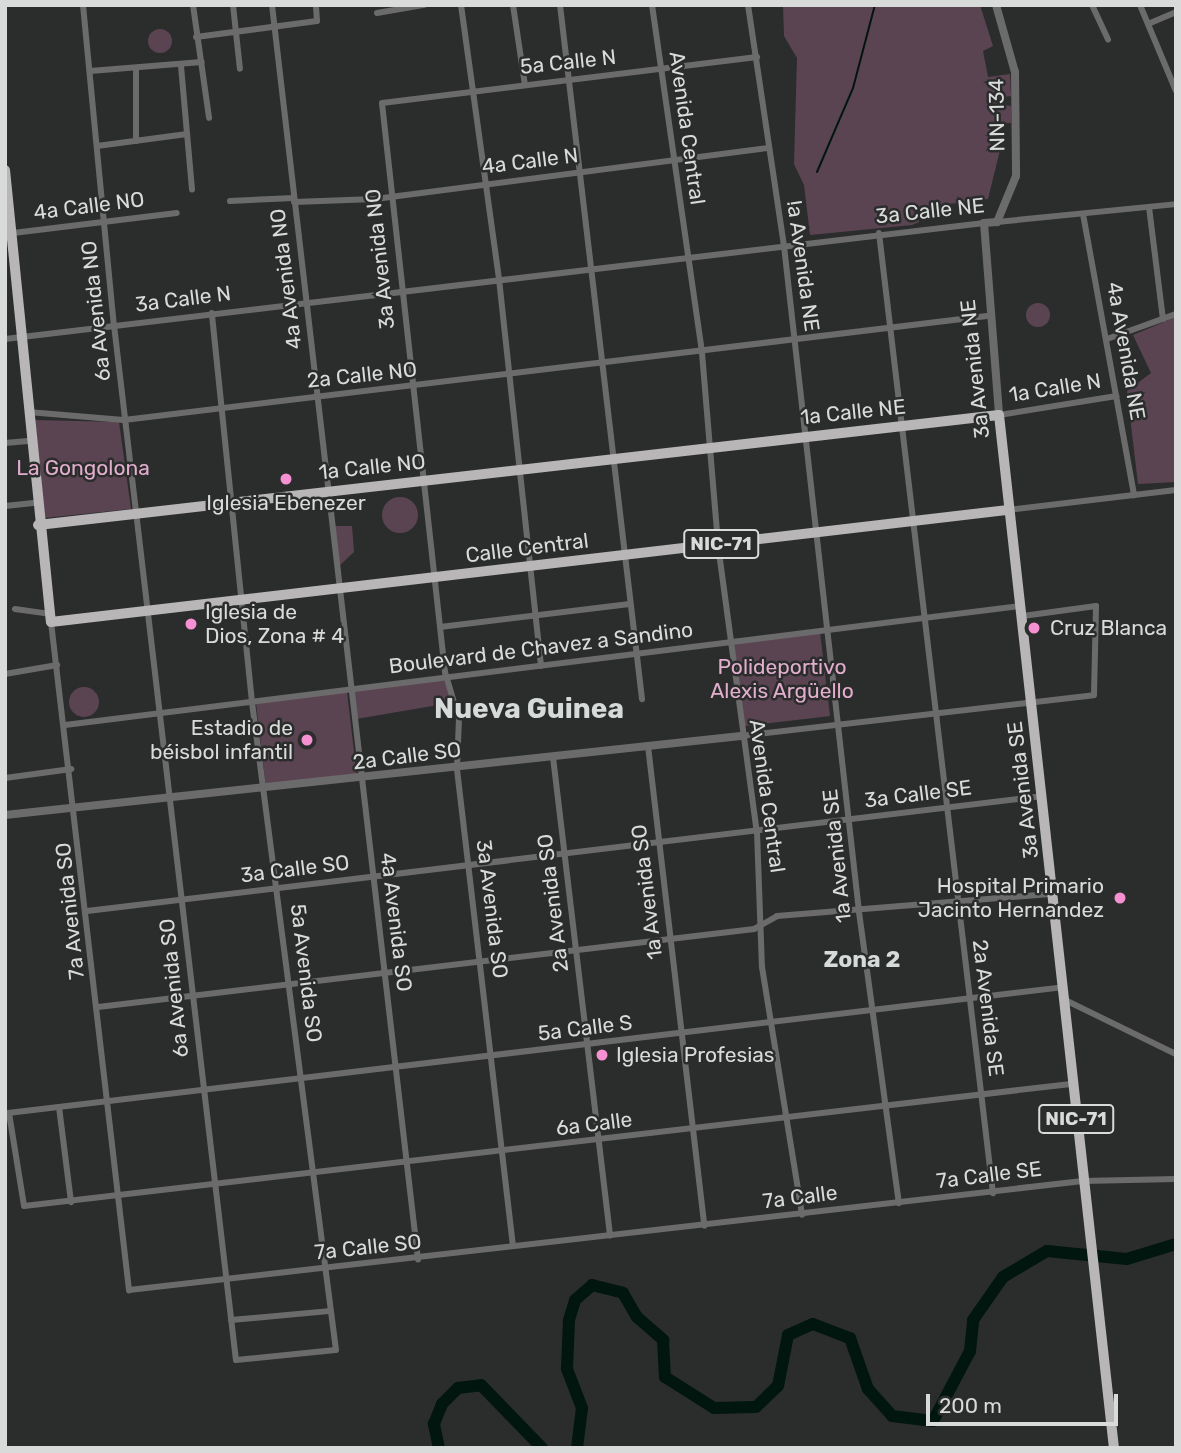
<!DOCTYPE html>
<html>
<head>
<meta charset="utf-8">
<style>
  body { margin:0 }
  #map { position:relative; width:1181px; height:1453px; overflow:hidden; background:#2b2d2c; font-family:Rubik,sans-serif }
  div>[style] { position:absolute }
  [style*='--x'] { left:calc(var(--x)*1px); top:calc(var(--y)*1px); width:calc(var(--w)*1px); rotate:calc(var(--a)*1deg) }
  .green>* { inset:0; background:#5b4452 }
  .round { border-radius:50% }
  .stream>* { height:2px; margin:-1px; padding:0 1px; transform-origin:1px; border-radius:1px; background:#00160e }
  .river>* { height:12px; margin:-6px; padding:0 6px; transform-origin:6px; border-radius:6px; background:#00160e }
  .minor>* { height:6px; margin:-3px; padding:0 3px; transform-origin:3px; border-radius:3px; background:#6c6b6c }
  .tertiary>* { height:8px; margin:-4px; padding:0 4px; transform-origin:4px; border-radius:4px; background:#6c6b6c }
  .trunk>* { height:10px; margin:-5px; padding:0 5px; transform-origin:5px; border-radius:5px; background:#b8b6b7 }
  .dots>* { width:19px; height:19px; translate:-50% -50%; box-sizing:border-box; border:4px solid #2b2d2c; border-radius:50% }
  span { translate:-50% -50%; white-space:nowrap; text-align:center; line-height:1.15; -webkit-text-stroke:5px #2b2d2c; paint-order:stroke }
  .shield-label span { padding:2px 5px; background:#2b2d2c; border:2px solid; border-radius:5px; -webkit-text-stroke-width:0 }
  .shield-label { font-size:19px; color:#d9dbda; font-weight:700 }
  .street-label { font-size:21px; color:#d9dbda }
  .park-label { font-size:21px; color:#e3aece }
  .poi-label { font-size:21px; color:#d9dbda }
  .left { translate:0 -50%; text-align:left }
  .right { translate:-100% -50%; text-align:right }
  .neighbourhood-label { font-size:23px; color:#d6dad8; font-weight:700 }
  .district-label { font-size:28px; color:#d6dad8; font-weight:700 }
  .frame { position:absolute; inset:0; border:7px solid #d9dbda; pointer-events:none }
  .scale { position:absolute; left:926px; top:1394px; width:192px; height:32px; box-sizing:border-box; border:4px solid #d9dbda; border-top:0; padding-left:9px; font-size:21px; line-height:24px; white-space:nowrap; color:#d9dbda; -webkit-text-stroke:5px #2b2d2c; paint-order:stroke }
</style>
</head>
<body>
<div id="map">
  <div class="green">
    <i style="clip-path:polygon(783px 5px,980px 5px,993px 46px,983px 51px,988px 77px,1010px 74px,1011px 96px,1004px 97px,1004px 105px,1011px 106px,1011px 123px,992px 123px,987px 141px,1000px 150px,988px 199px,918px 208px,919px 222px,912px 225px,810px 235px,804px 185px,794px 164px,797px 58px,784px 36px)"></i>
    <i class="round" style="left:148px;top:29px;width:24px;height:24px"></i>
    <i class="round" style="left:1026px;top:303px;width:24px;height:24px"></i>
    <i style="clip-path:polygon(1176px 317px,1176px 482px,1138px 484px,1127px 391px,1151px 373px,1133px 335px)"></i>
    <i style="clip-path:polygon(34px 420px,119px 422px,131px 509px,44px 518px)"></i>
    <i class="round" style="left:382px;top:497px;width:36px;height:36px"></i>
    <i style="clip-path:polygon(332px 526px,352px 526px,354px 552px,337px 568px)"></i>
    <i style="clip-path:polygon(820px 632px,830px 716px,745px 726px,734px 643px)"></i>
    <i style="clip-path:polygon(444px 680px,456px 702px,356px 719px,353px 691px)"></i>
    <i class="round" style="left:69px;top:687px;width:30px;height:30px"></i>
    <i style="clip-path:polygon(347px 692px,357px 777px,266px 787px,256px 703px)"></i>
  </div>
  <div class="stream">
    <i style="--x:817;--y:172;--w:91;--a:-66.8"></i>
    <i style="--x:853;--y:88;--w:86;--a:-75.2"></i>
  </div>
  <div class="river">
    <i style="--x:439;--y:1448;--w:25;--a:-102"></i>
    <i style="--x:434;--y:1424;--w:22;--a:-68"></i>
    <i style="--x:442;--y:1404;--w:23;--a:-45"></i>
    <i style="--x:458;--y:1388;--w:23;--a:-7"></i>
    <i style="--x:481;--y:1385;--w:88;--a:45.9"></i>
    <i style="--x:577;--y:1448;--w:40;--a:-82.9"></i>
    <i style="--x:582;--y:1408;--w:42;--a:-111"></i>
    <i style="--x:567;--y:1369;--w:49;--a:-87.7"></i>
    <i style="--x:569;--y:1320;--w:21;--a:-73"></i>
    <i style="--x:575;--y:1300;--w:23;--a:-41"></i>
    <i style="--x:592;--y:1285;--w:32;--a:14"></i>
    <i style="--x:623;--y:1293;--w:28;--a:60"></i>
    <i style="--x:637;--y:1317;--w:35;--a:41"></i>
    <i style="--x:663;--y:1340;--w:37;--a:87"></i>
    <i style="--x:665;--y:1377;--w:58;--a:32.3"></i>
    <i style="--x:714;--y:1408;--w:42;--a:-1.4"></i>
    <i style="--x:756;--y:1407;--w:30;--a:-44"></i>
    <i style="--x:778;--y:1386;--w:52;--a:-78.9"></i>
    <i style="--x:788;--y:1335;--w:27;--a:-24"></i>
    <i style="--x:813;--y:1324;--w:40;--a:21"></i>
    <i style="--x:850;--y:1338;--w:54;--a:70.6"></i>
    <i style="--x:868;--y:1389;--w:36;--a:48"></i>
    <i style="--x:892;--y:1416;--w:41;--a:7"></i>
    <i style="--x:933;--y:1421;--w:79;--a:-62.1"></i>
    <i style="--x:970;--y:1351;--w:31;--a:-84"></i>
    <i style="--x:973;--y:1320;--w:52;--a:-55.1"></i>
    <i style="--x:1003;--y:1277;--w:51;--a:-30.6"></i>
    <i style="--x:1047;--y:1251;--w:80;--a:5.7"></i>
    <i style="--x:1127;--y:1259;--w:51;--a:-17"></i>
  </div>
  <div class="minor">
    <i style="--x:83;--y:5;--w:321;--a:84.5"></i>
    <i style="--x:114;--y:325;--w:1042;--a:83.28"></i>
    <i style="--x:236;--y:1360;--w:100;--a:-5.7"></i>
    <i style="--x:336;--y:1350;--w:653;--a:-97.39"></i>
    <i style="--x:252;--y:702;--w:391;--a:-95.9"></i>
    <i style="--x:193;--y:5;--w:114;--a:81.9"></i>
    <i style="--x:233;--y:5;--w:64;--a:83.8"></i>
    <i style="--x:272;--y:5;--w:1263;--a:83.36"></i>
    <i style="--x:461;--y:5;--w:277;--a:82.1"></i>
    <i style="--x:499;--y:279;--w:389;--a:83.8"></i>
    <i style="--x:513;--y:5;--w:81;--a:81.5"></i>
    <i style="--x:560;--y:5;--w:699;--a:83.26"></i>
    <i style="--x:652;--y:5;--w:352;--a:81.8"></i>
    <i style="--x:702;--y:353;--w:193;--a:85.2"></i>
    <i style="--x:718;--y:545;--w:290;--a:82.3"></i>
    <i style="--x:757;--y:832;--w:135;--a:87.9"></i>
    <i style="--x:762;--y:967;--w:251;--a:80.8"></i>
    <i style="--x:748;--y:5;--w:244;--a:81.5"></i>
    <i style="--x:784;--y:246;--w:670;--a:83.57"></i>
    <i style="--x:859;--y:912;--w:294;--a:82.2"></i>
    <i style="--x:1092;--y:5;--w:38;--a:65"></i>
    <i style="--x:1140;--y:5;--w:93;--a:67.3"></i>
    <i style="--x:377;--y:13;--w:48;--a:-9.7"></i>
    <i style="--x:1148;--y:24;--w:30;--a:-23"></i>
    <i style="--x:196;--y:37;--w:122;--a:-7.5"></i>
    <i style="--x:317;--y:21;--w:16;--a:-94"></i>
    <i style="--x:181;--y:66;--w:124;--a:84.9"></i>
    <i style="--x:90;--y:71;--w:112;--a:-4.6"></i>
    <i style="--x:136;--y:141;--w:73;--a:-90"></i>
    <i style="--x:97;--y:146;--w:91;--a:-7.6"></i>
    <i style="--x:230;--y:201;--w:64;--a:-2.7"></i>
    <i style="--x:294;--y:202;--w:81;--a:-2.1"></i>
    <i style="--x:375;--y:199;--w:397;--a:-7.4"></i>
    <i style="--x:1149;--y:207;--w:113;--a:82.9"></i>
    <i style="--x:1083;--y:214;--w:286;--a:79.7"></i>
    <i style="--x:997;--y:222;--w:180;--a:-5.7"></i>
    <i style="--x:879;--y:233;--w:967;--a:83.23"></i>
    <i style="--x:5;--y:234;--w:173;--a:-7"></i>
    <i style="--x:5;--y:339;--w:986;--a:-6.76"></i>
    <i style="--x:1107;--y:339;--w:73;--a:-19.9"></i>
    <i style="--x:28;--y:412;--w:96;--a:4.8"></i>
    <i style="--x:124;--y:420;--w:869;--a:-6.87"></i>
    <i style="--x:999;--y:415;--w:119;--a:-9.2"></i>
    <i style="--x:5;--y:443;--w:23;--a:-5"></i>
    <i style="--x:5;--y:506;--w:31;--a:-6"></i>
    <i style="--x:1008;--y:510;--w:169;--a:-6.8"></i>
    <i style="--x:15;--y:609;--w:35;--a:8"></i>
    <i style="--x:51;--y:622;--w:673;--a:83.34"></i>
    <i style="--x:129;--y:1290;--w:960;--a:-6.52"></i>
    <i style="--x:1083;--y:1181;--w:93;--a:-1.2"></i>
    <i style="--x:440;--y:627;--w:191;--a:-6.9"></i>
    <i style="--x:5;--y:674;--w:53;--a:-9.8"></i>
    <i style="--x:65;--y:725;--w:963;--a:-7.1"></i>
    <i style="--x:741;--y:736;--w:355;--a:-6.6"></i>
    <i style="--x:1094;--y:695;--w:89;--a:-88.7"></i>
    <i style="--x:1096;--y:606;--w:74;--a:172.2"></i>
    <i style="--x:648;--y:746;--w:483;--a:83.3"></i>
    <i style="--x:553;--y:757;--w:482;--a:83.2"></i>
    <i style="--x:5;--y:778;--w:67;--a:-7.8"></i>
    <i style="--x:87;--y:911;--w:963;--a:-6.86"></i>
    <i style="--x:1063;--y:999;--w:126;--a:26"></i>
    <i style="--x:98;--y:1007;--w:661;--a:-6.78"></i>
    <i style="--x:754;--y:929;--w:26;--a:-29"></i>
    <i style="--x:777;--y:916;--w:277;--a:-4.6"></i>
    <i style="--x:59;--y:1107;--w:96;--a:82.8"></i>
    <i style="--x:8;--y:1113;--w:1063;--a:-6.8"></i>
    <i style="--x:9;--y:1113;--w:94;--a:80.8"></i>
    <i style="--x:24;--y:1206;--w:1054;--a:-6.65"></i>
    <i style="--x:513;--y:1246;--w:481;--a:-96.7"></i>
    <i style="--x:457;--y:768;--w:49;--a:-87.7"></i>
    <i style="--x:459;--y:719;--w:49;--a:-106.6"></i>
    <i style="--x:445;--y:672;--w:572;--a:-96.32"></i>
    <i style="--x:382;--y:103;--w:378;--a:-7"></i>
    <i style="--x:231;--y:1320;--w:98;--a:-5.2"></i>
  </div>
  <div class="tertiary">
    <i style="--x:996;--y:5;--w:70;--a:74.2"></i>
    <i style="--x:1015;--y:72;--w:104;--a:89.4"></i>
    <i style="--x:1016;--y:176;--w:50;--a:112.4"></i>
    <i style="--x:997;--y:222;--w:13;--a:176"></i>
    <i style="--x:984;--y:223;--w:193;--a:85.5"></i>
    <i style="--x:5;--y:815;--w:740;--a:-6.13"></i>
  </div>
  <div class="trunk">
    <i style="--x:5;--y:170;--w:454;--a:84.2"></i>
    <i style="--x:51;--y:622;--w:964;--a:-6.68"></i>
    <i style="--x:38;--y:525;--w:967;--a:-6.53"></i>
    <i style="--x:999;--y:415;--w:1039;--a:83.65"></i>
  </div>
  <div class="dots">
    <i style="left:286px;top:479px;background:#f591d2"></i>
    <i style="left:191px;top:624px;background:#f591d2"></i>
    <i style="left:1034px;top:628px;background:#f591d2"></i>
    <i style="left:307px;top:740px;background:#f591d2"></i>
    <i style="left:1120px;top:898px;background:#f591d2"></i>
    <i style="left:602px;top:1055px;background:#f591d2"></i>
  </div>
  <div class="shield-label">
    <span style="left:721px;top:544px">NIC-71</span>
    <span style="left:1076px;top:1119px">NIC-71</span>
  </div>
  <div class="street-label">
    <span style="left:568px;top:62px;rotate:-6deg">5a Calle N</span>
    <span style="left:997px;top:115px;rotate:-91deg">NN-134</span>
    <span style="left:687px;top:128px;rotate:82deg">Avenida Central</span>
    <span style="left:530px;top:161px;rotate:-7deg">4a Calle N</span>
    <span style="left:89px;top:206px;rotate:-7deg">4a Calle NO</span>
    <span style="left:930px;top:211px;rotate:-6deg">3a Calle NE</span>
    <span style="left:380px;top:259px;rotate:-96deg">3a Avenida NO</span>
    <span style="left:803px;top:266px;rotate:82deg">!a Avenida NE</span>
    <span style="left:286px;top:279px;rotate:-97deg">4a Avenida NO</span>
    <span style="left:183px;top:299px;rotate:-7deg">3a Calle N</span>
    <span style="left:96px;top:311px;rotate:-96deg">6a Avenida NO</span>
    <span style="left:1126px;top:351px;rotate:80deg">4a Avenida NE</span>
    <span style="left:975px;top:369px;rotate:-96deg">3a Avenida NE</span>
    <span style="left:362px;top:375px;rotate:-6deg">2a Calle NO</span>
    <span style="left:1055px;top:388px;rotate:-9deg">1a Calle N</span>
    <span style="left:853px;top:412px;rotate:-6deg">1a Calle NE</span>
    <span style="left:372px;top:467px;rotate:-6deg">1a Calle NO</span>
    <span style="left:527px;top:548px;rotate:-7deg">Calle Central</span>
    <span style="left:541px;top:648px;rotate:-7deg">Boulevard de Chavez a Sandino</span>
    <span style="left:407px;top:756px;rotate:-7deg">2a Calle SO</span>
    <span style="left:1023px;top:790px;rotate:-97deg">3a Avenida SE</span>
    <span style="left:918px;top:794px;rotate:-7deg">3a Calle SE</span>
    <span style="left:767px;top:796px;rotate:82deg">Avenida Central</span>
    <span style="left:837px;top:856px;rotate:-96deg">1a Avenida SE</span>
    <span style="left:295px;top:869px;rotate:-7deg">3a Calle SO</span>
    <span style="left:647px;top:892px;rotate:-97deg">1a Avenida SO</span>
    <span style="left:553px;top:903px;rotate:-97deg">2a Avenida SO</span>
    <span style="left:492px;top:909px;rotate:83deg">3a Avenida SO</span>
    <span style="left:70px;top:911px;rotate:-96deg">7a Avenida SO</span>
    <span style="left:396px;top:922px;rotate:83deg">4a Avenida SO</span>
    <span style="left:306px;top:973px;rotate:83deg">5a Avenida SO</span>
    <span style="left:174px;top:988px;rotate:-96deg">6a Avenida SO</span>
    <span style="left:988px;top:1008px;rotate:83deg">2a Avenida SE</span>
    <span style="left:585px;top:1028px;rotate:-7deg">5a Calle S</span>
    <span style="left:594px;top:1124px;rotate:-7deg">6a Calle</span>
    <span style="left:989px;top:1175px;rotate:-7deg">7a Calle SE</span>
    <span style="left:800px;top:1197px;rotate:-7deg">7a Calle</span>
    <span style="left:368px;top:1247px;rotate:-6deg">7a Calle SO</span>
  </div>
  <div class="park-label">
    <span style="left:83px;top:468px">La Gongolona</span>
    <span style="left:782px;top:679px">Polideportivo<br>Alexis Argüello</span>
  </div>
  <div class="poi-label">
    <span style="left:286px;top:503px">Iglesia Ebenezer</span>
    <span class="left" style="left:205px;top:624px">Iglesia de<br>Dios, Zona # 4</span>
    <span class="left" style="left:1050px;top:628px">Cruz Blanca</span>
    <span class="right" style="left:293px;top:740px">Estadio de<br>béisbol infantil</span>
    <span class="right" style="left:1104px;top:898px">Hospital Primario<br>Jacinto Hernandez</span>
    <span class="left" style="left:616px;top:1055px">Iglesia Profesias</span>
  </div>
  <div class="neighbourhood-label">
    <span style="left:862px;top:959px">Zona 2</span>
  </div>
  <div class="district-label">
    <span style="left:529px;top:709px">Nueva Guinea</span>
  </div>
  <div class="frame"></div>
  <div class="scale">200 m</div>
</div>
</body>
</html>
